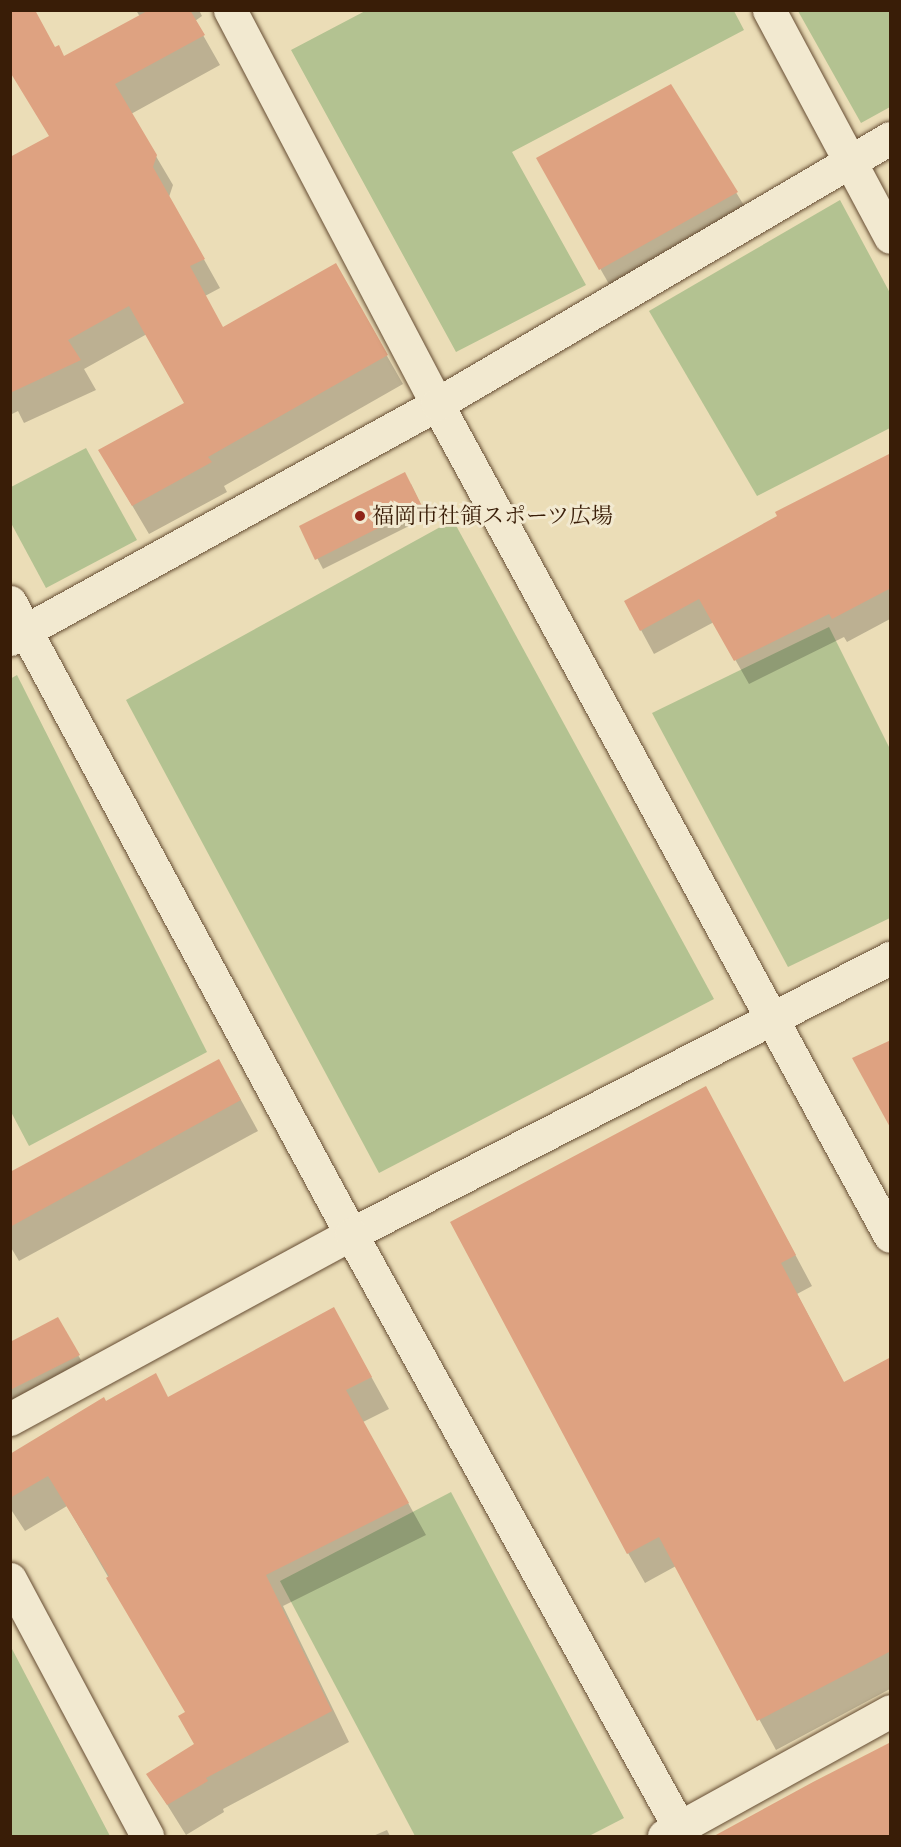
<!DOCTYPE html>
<html>
<head>
<meta charset="utf-8">
<style>
  body { margin:0 }
  #map { position:relative; width:901px; height:1847px; overflow:hidden; background:#ebddb7; font-family:"IM FELL Great Primer","Noto Serif JP",serif }
  div>[style] { position:absolute }
  [style*='--x'] { left:calc(var(--x)*1px); top:calc(var(--y)*1px); width:calc(var(--w)*1px); rotate:calc(var(--a)*1deg) }
  .green>* { inset:0; background:#b3c291 }
  .shadow>* { inset:0; background:#0003 }
  .building>* { inset:0; background:#dea281 }
  .roads { filter:drop-shadow(0 0 2px #664d33) drop-shadow(0 0 2px #664d33) }
  .street>* { height:33px; margin:-16.5px; padding:0 16.5px; transform-origin:16.5px; border-radius:16.5px; background:#f2e9d0 }
  .secondary>* { height:33px; margin:-16.5px; padding:0 16.5px; transform-origin:16.5px; border-radius:16.5px; background:#f2e9d0 }
  .dots>* { width:16px; height:16px; translate:-50% -50%; box-sizing:border-box; border:3px solid #f2e9d0; border-radius:50% }
  span { translate:-50% -50%; white-space:nowrap; text-align:center; line-height:1.15; -webkit-text-stroke:6px #f2e9d0; paint-order:stroke }
  .poi-label { font-size:22px; color:#391d07 }
  .left { translate:0 -50%; text-align:left }
  .frame { position:absolute; inset:0; border:12px solid #391d07; pointer-events:none }
</style>
</head>
<body>
<div id="map">
  <div class="green">
    <i style="clip-path:polygon(367px 10px,734px 11px,744px 30px,512px 152px,586px 285px,456px 352px,291px 50px)"></i>
    <i style="clip-path:polygon(798px 11px,890px 11px,890px 107px,861px 123px)"></i>
    <i style="clip-path:polygon(840px 200px,890px 293px,890px 428px,757px 496px,649px 311px)"></i>
    <i style="clip-path:polygon(86px 448px,137px 540px,46px 588px,11px 523px,11px 487px)"></i>
    <i style="clip-path:polygon(453px 520px,714px 999px,379px 1173px,126px 700px)"></i>
    <i style="clip-path:polygon(829px 627px,890px 749px,890px 918px,788px 967px,652px 713px)"></i>
    <i style="clip-path:polygon(17px 675px,207px 1052px,29px 1146px,10px 1110px,10px 679px)"></i>
    <i style="clip-path:polygon(451px 1492px,624px 1818px,589px 1836px,415px 1836px,280px 1581px)"></i>
    <i style="clip-path:polygon(11px 1647px,110px 1836px,11px 1836px)"></i>
  </div>
  <div class="shadow">
    <i style="clip-path:polygon(136px 10px,199px 10px,202px 16px,195px 21px,220px 65px,131px 114px,173px 185px,169px 197px,220px 288px,205px 296px,223px 329px,335px 265px,403px 384px,224px 486px,227px 492px,149px 534px,100px 451px,186px 404px,147px 334px,84px 369px,96px 390px,24px 423px,18px 411px,10px 415px,10px 159px,51px 137px,55px 49px,64px 58px,140px 17px)"></i>
    <i style="clip-path:polygon(671px 86px,759px 230px,622px 307px,538px 159px)"></i>
    <i style="clip-path:polygon(890px 462px,890px 619px,847px 642px,844px 637px,749px 684px,714px 622px,654px 654px,641px 630px)"></i>
    <i style="clip-path:polygon(411px 484px,427px 517px,323px 569px,301px 527px)"></i>
    <i style="clip-path:polygon(706px 1088px,812px 1286px,797px 1294px,844px 1383px,890px 1359px,890px 1689px,776px 1750px,676px 1566px,645px 1583px,628px 1553px)"></i>
    <i style="clip-path:polygon(236px 1091px,258px 1131px,19px 1261px,10px 1246px,10px 1174px)"></i>
    <i style="clip-path:polygon(58px 1319px,91px 1378px,10px 1418px,10px 1344px)"></i>
    <i style="clip-path:polygon(351px 1340px,389px 1409px,363px 1422px,426px 1535px,283px 1606px,349px 1742px,223px 1809px,224px 1812px,186px 1835px,148px 1774px,196px 1745px,187px 1713px,67px 1506px,25px 1531px,10px 1508px,10px 1456px,105px 1403px,168px 1398px)"></i>
    <i style="clip-path:polygon(890px 1744px,890px 1836px,741px 1836px,736px 1826px)"></i>
    <i style="clip-path:polygon(387px 1830px,390px 1836px,373px 1836px)"></i>
  </div>
  <div class="building">
    <i style="clip-path:polygon(10px 10px,35px 10px,55px 47px,59px 45px,64px 56px,149px 10px,190px 10px,205px 35px,115px 84px,157px 155px,153px 167px,205px 259px,190px 266px,223px 327px,336px 263px,388px 355px,208px 457px,212px 462px,132px 506px,98px 450px,184px 403px,129px 306px,68px 340px,81px 360px,10px 393px,10px 157px,49px 136px,10px 72px)"></i>
    <i style="clip-path:polygon(671px 84px,738px 192px,599px 270px,536px 158px)"></i>
    <i style="clip-path:polygon(891px 453px,891px 588px,832px 619px,829px 614px,734px 661px,699px 599px,640px 631px,624px 601px,777px 516px,775px 512px)"></i>
    <i style="clip-path:polygon(405px 472px,422px 506px,315px 560px,299px 526px)"></i>
    <i style="clip-path:polygon(891px 1040px,891px 1129px,852px 1058px)"></i>
    <i style="clip-path:polygon(219px 1059px,241px 1100px,10px 1227px,10px 1172px)"></i>
    <i style="clip-path:polygon(706px 1086px,796px 1255px,781px 1263px,844px 1382px,891px 1357px,891px 1651px,757px 1721px,659px 1537px,627px 1554px,450px 1222px)"></i>
    <i style="clip-path:polygon(334px 1307px,372px 1377px,346px 1390px,409px 1503px,266px 1575px,332px 1711px,206px 1778px,208px 1781px,167px 1805px,146px 1774px,194px 1744px,178px 1716px,185px 1712px,106px 1578px,109px 1576px,48px 1476px,10px 1498px,10px 1454px,104px 1397px,106px 1401px,156px 1373px,168px 1397px)"></i>
    <i style="clip-path:polygon(58px 1317px,80px 1355px,10px 1390px,10px 1342px)"></i>
    <i style="clip-path:polygon(891px 1742px,891px 1836px,714px 1836px,813px 1782px)"></i>
  </div>
  <div class="roads">
    <div class="street">
      <i style="--x:230;--y:10;--w:445;--a:62.3"></i>
      <i style="--x:437;--y:404;--w:947;--a:61.43"></i>
      <i style="--x:769;--y:10;--w:257;--a:61.9"></i>
      <i style="--x:10;--y:639;--w:487;--a:-28.8"></i>
      <i style="--x:437;--y:404;--w:525;--a:-30.42"></i>
      <i style="--x:10;--y:1419;--w:388;--a:-28.5"></i>
      <i style="--x:351;--y:1234;--w:606;--a:-27.12"></i>
      <i style="--x:10;--y:1579;--w:291;--a:61.9"></i>
      <i style="--x:664;--y:1836;--w:258;--a:-28.9"></i>
    </div>
    <div class="secondary">
      <i style="--x:10;--y:602;--w:718;--a:61.65"></i>
      <i style="--x:351;--y:1234;--w:688;--a:61.05"></i>
    </div>
  </div>
  <div class="dots">
    <i style="left:360px;top:516px;background:#8f2418"></i>
  </div>
  <div class="poi-label">
    <span class="left" style="left:372px;top:516px">福岡市社領スポーツ広場</span>
  </div>
  <div class="frame"></div>
</div>
</body>
</html>
